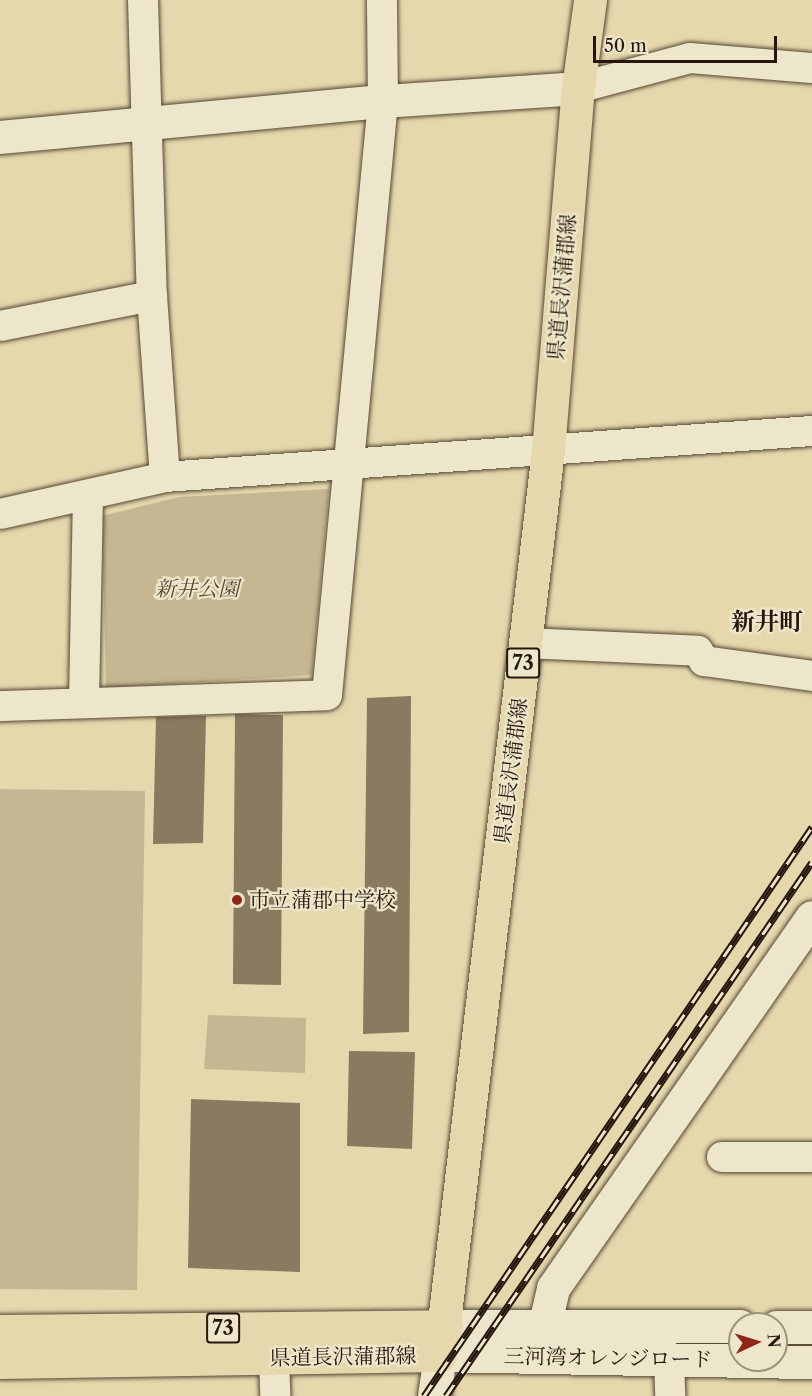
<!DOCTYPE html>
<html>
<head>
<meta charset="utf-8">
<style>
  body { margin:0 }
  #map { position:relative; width:812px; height:1396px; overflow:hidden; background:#e5d8ad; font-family:"Libre Caslon Text","Noto Serif JP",serif }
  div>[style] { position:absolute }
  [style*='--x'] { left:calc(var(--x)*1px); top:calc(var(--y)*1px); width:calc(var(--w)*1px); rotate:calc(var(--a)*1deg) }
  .green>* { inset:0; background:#c4b792 }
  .building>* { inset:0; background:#897b60 }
  .roads { filter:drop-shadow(0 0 2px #554734) drop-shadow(0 0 2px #554734) }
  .street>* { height:30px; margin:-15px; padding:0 15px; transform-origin:15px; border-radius:15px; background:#eee6ca }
  .secondary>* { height:33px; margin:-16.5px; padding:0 16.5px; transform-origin:16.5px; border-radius:16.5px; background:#eee6ca }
  .primary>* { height:33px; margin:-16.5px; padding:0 16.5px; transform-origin:16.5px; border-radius:16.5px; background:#e5d8ad }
  .rail>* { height:7px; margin-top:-3.5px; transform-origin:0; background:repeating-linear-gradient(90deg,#eee6ca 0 14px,#25170c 0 28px); box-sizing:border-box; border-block:2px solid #25170c }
  .dots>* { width:16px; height:16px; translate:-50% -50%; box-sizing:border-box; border:3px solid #eee6ca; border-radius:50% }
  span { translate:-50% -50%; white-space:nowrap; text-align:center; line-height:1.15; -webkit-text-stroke:4.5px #eee6ca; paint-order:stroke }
  .shield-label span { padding:2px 4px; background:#eee6ca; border:2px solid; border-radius:4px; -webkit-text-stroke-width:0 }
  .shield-label { font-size:20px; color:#25170c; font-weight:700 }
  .street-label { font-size:21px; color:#25170c }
  .park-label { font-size:21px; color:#554734; font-style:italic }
  .poi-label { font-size:21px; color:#25170c }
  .left { translate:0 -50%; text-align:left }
  .quarter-label { font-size:24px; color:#25170c; font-weight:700 }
  .north { position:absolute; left:728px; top:1312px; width:60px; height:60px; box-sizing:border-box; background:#eee6ca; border:2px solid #9e937e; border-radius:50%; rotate:86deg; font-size:16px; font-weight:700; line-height:24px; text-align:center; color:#25170c }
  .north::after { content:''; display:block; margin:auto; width:21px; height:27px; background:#8f2418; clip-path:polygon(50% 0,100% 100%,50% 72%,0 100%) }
  .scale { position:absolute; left:593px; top:36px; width:184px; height:27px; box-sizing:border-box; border:3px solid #25170c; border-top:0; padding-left:8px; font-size:18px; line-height:21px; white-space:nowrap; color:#25170c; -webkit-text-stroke:4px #eee6ca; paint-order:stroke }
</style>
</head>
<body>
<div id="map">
  <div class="green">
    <i style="clip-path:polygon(329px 489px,312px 675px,106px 688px,102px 516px,179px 497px)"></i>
    <i style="clip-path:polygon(0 789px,145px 791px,137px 1290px,0 1289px)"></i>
    <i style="clip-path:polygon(208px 1015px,306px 1018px,305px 1073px,204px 1069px)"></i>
  </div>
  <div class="building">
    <i style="clip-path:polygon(411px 696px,409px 1032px,363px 1034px,367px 698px)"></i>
    <i style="clip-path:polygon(235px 714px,283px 715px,281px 985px,233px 984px)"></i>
    <i style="clip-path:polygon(206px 716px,203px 843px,153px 844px,156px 717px)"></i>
    <i style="clip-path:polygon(349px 1051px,415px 1052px,412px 1149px,347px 1146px)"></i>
    <i style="clip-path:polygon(191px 1099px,300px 1103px,300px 1272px,188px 1268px)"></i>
  </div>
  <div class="roads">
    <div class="street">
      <i style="--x:143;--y:0;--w:296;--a:88.3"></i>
      <i style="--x:152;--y:296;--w:181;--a:85.9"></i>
      <i style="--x:578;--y:88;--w:116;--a:-15"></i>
      <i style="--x:690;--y:58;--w:122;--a:4.7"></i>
      <i style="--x:0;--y:326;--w:155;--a:-11.2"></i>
      <i style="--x:0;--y:514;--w:169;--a:-12.6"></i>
      <i style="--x:165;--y:477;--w:649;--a:-4.07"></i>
      <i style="--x:525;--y:643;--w:173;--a:2.6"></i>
      <i style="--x:698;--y:651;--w:12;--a:59"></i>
      <i style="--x:704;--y:661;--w:109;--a:7.9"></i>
      <i style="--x:84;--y:702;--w:205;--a:-88.9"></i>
      <i style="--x:0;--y:706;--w:327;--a:-1.9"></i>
      <i style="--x:327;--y:695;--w:597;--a:-84.61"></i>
      <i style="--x:383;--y:101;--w:101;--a:-90.6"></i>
      <i style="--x:722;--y:1157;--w:90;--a:0"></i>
      <i style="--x:274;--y:1358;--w:38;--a:88"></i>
      <i style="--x:669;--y:1359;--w:37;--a:88"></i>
    </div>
    <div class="secondary">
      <i style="--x:0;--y:137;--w:385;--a:-5.4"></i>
      <i style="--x:383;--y:101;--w:195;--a:-3.8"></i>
      <i style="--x:545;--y:1323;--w:36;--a:-77"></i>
      <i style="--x:553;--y:1288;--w:452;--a:-55.1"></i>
      <i style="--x:446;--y:1326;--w:294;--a:0"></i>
      <i style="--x:776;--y:1327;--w:36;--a:0"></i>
      <i style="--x:434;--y:1396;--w:41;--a:-81.7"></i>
      <i style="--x:440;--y:1355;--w:372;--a:1.1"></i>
    </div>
    <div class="primary">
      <i style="--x:0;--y:1331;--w:446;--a:-0.6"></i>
      <i style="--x:0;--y:1362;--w:440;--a:-0.9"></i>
      <i style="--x:440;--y:1355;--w:910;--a:-83.19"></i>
      <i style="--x:548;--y:451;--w:364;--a:-85.3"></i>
      <i style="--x:578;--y:88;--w:89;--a:-82.2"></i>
    </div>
  </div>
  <div class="rail">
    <i style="--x:424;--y:1396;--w:689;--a:-55.71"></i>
    <i style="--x:446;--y:1396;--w:647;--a:-55.57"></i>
  </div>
  <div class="dots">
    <i style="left:237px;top:900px;background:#8f2418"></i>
  </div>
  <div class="shield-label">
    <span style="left:523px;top:663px">73</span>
    <span style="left:223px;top:1328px">73</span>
  </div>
  <div class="street-label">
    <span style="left:562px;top:287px;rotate:-85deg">県道長沢蒲郡線</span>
    <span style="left:511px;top:771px;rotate:-83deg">県道長沢蒲郡線</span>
    <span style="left:343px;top:1357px;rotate:-1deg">県道長沢蒲郡線</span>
    <span style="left:608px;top:1358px;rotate:1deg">三河湾オレンジロード</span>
  </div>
  <div class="park-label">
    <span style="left:197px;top:589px">新井公園</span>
  </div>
  <div class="poi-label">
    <span class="left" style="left:249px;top:900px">市立蒲郡中学校</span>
  </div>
  <div class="quarter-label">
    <span style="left:767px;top:622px">新井町</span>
  </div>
  <div class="north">N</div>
  <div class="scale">50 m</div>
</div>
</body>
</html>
